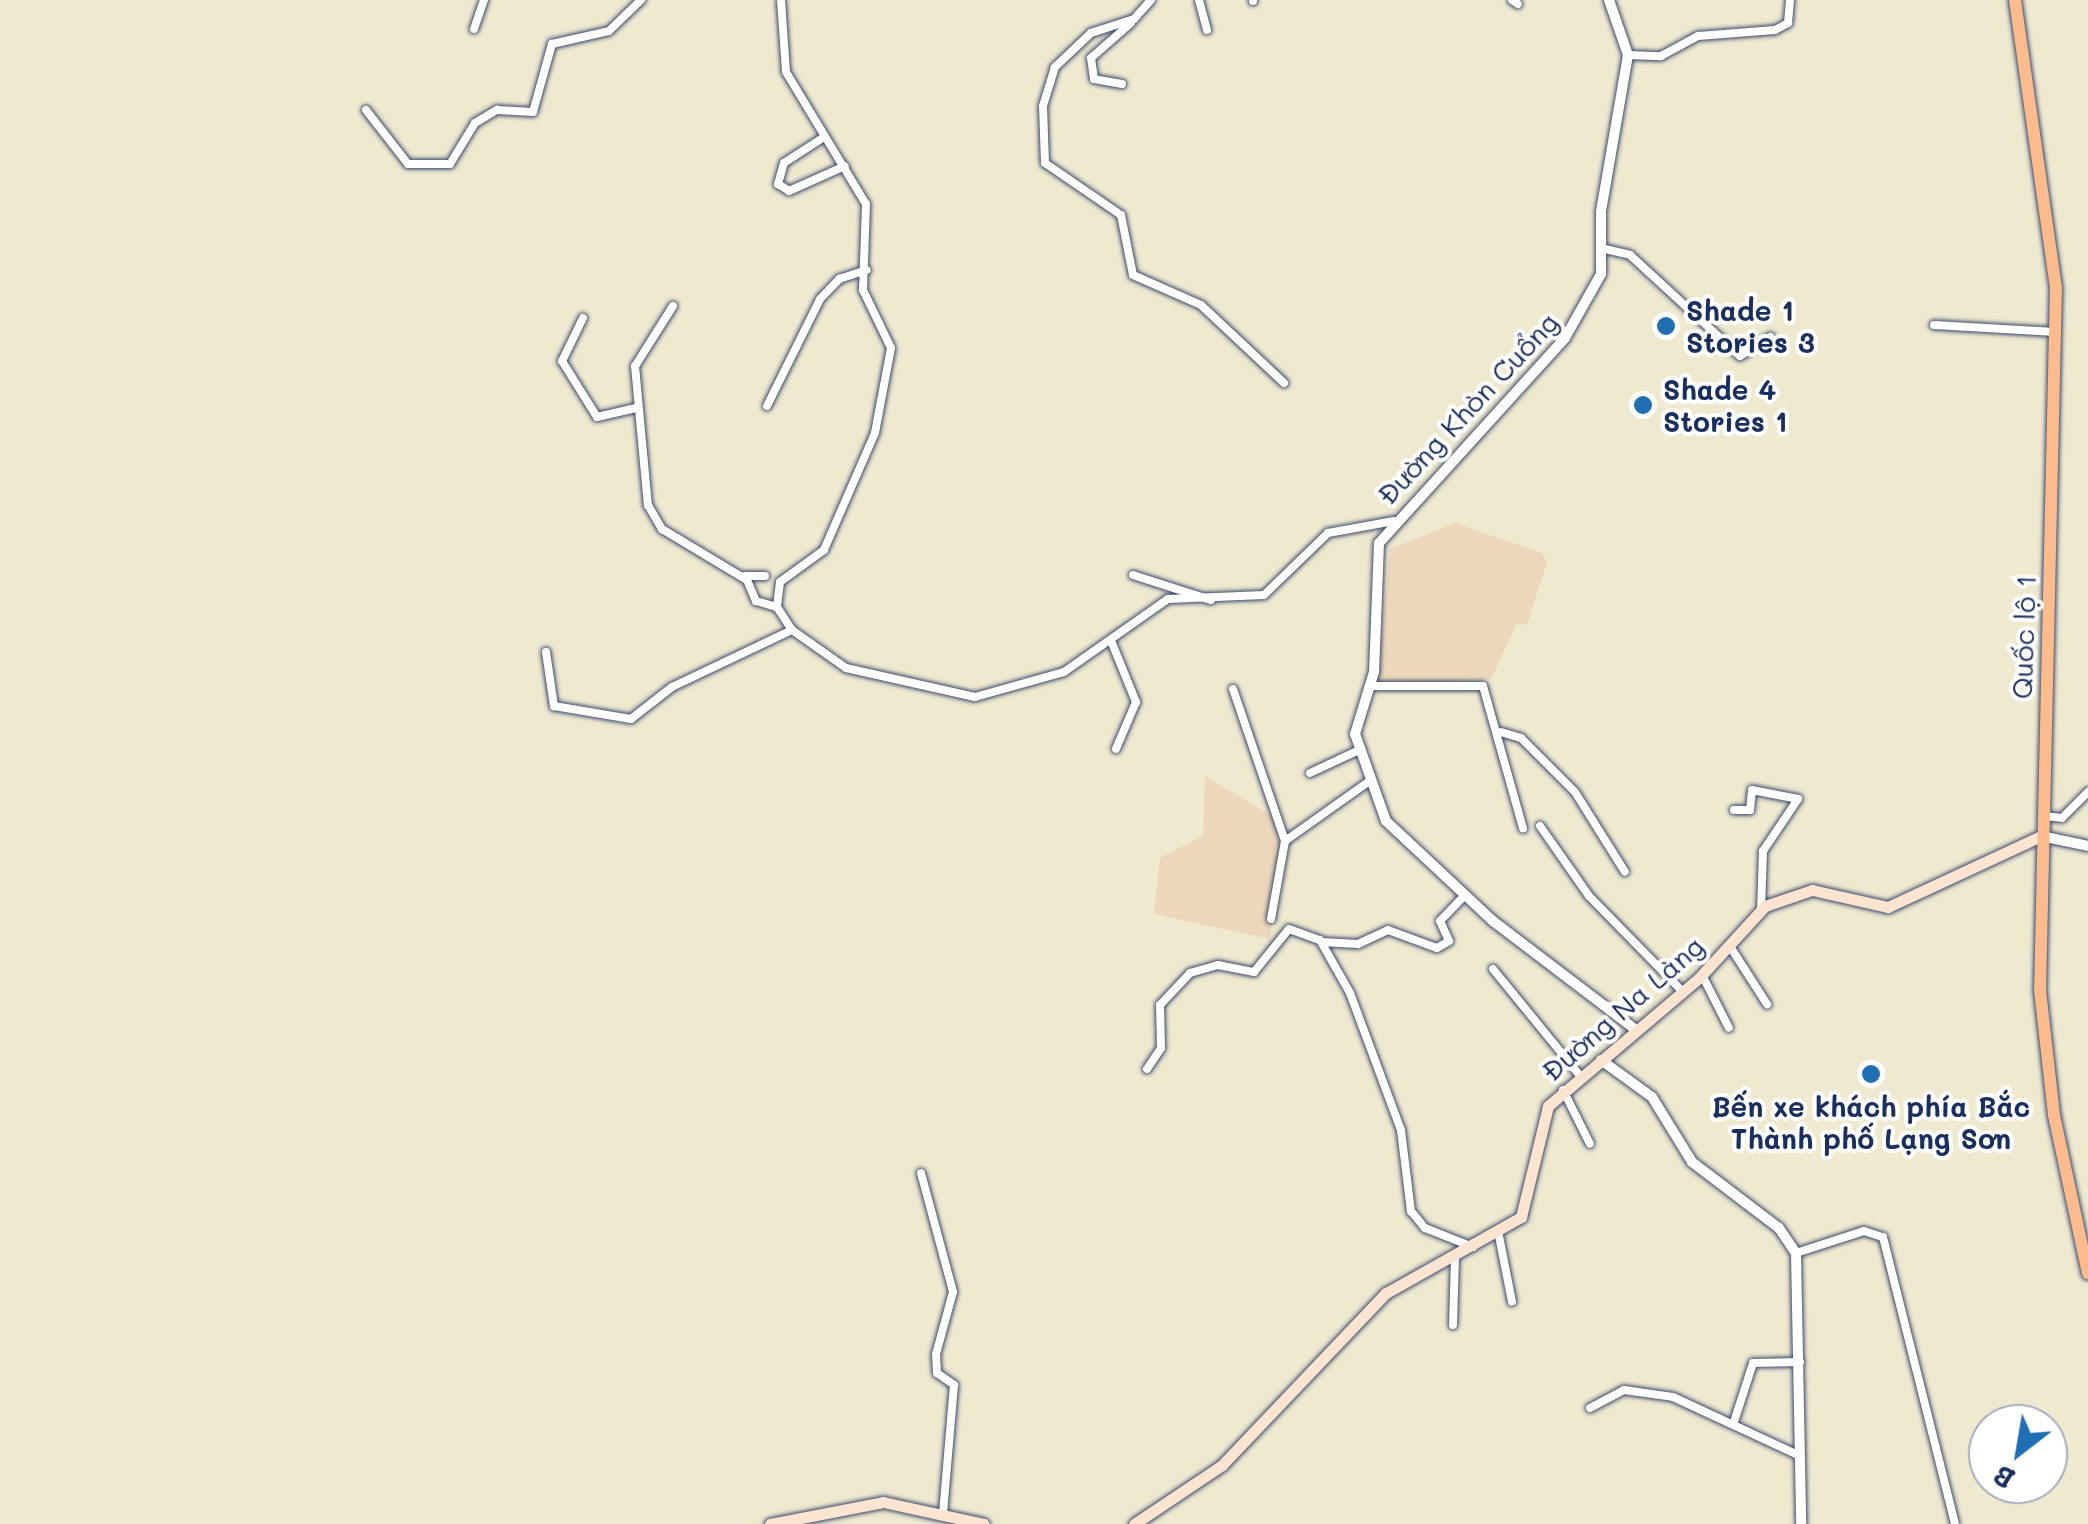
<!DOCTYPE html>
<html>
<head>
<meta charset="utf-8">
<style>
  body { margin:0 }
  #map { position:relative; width:2088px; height:1524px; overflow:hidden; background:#efe9d0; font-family:Mali,sans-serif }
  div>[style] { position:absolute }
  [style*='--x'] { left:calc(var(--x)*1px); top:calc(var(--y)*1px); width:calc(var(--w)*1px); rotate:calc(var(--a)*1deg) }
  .built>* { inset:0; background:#edd7ba }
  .roads { filter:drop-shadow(0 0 2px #3b4b6f) drop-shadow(0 0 2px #3b4b6f) }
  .minor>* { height:8px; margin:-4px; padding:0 4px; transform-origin:4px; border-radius:4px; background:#fff }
  .tertiary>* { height:10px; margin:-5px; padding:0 5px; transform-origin:5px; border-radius:5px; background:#fff }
  .secondary>* { height:11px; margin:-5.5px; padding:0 5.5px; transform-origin:5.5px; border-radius:5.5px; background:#fde4d1 }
  .trunk>* { height:12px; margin:-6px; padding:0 6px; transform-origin:6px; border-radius:6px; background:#fbbb8d }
  .dots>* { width:28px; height:28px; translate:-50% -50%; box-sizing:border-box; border:5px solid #fff; border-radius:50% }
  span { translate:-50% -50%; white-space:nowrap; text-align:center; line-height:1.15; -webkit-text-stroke:8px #fff; paint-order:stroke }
  .poi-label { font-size:28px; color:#1b2f5e; font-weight:700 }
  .left { translate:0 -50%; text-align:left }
  .street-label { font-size:28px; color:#1b2f5e }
  .north { position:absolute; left:1968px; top:1404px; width:100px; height:100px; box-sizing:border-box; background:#fff; border:2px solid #a4acbf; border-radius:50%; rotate:211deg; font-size:28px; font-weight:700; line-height:40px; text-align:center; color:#1b2f5e }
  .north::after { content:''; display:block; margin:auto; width:35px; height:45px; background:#1f6fb2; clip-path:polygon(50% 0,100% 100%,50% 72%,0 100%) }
</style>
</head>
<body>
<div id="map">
  <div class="built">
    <i style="clip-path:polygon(1455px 523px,1542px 553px,1547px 562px,1527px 625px,1517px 623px,1491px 679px,1377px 684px,1390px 549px)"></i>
    <i style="clip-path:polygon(1205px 776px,1283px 823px,1270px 939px,1154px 914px,1160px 858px,1203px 836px)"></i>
  </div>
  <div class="roads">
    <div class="minor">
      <i style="--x:781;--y:0;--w:72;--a:86"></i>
      <i style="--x:786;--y:72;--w:154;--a:58.8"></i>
      <i style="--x:866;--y:204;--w:86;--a:92"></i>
      <i style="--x:863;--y:290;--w:64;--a:64.2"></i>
      <i style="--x:891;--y:348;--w:86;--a:100.7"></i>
      <i style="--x:875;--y:433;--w:128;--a:113.6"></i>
      <i style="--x:824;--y:550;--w:54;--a:144"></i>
      <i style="--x:780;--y:582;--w:25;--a:97"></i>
      <i style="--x:777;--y:607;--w:27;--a:57"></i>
      <i style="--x:792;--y:630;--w:66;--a:35.1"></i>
      <i style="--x:846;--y:668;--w:132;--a:12.7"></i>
      <i style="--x:975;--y:697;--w:92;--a:-15.7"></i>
      <i style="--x:1064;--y:672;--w:127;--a:-35.1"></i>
      <i style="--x:1168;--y:599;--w:96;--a:-2.4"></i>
      <i style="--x:1264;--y:595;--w:89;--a:-44.1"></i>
      <i style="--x:1328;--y:533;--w:67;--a:-10.3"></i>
      <i style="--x:1151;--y:0;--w:25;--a:132"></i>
      <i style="--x:1134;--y:19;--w:45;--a:162"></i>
      <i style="--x:1091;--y:33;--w:50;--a:136.6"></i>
      <i style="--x:1055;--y:67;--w:41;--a:107.1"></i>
      <i style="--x:1043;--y:106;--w:57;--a:88"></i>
      <i style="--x:1045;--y:163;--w:92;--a:34.4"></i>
      <i style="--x:1121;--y:215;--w:61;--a:78.7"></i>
      <i style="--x:1133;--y:275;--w:74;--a:23.8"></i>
      <i style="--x:1201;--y:305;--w:114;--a:43.2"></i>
      <i style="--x:1199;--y:0;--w:31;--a:75"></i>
      <i style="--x:1253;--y:0;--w:1;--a:90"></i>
      <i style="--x:1512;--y:0;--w:7;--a:34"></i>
      <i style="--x:474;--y:29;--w:31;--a:-71"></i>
      <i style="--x:1628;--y:55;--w:33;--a:2"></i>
      <i style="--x:1661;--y:56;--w:42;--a:-28.4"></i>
      <i style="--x:1698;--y:36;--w:77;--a:-4.5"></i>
      <i style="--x:1775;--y:30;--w:15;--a:-28"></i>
      <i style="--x:1788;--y:23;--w:23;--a:-85"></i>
      <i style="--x:1122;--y:84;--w:28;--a:-170"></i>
      <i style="--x:1094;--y:79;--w:21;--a:-98"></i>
      <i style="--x:1091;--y:58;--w:53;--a:-41.2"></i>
      <i style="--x:366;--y:110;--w:68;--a:52.1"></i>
      <i style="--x:408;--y:164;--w:42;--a:0"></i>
      <i style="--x:450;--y:164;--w:48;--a:-58.6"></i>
      <i style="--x:475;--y:123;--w:26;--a:-31"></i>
      <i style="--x:497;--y:110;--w:36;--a:3"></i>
      <i style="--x:533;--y:112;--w:71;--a:-74.4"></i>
      <i style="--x:552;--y:44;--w:58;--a:-12.8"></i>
      <i style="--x:609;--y:31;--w:45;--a:-44.1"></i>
      <i style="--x:821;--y:139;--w:44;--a:147"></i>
      <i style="--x:784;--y:163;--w:22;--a:106"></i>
      <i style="--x:778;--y:184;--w:13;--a:32"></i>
      <i style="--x:789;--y:191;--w:61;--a:-24.1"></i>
      <i style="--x:1605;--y:249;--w:26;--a:13"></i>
      <i style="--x:1630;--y:255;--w:149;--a:42.6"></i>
      <i style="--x:1740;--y:356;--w:36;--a:-32"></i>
      <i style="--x:673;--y:306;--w:71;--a:122.3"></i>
      <i style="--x:635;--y:366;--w:140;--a:84.7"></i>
      <i style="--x:648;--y:505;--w:28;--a:60"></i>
      <i style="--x:662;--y:529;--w:99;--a:31"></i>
      <i style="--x:747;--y:580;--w:23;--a:67"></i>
      <i style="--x:756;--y:601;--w:22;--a:16"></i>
      <i style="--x:583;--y:318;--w:48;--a:116"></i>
      <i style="--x:562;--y:361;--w:66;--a:58"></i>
      <i style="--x:597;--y:417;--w:40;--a:-13"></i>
      <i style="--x:1934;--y:325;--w:122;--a:3.3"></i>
      <i style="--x:767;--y:406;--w:119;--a:-63.6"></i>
      <i style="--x:820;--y:299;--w:28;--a:-46"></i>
      <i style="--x:839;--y:279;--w:29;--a:-18"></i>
      <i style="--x:1133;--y:575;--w:82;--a:17.8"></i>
      <i style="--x:745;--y:576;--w:20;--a:0"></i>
      <i style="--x:1112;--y:643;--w:64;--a:67.9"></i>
      <i style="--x:1136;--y:702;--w:51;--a:113.1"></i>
      <i style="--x:546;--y:652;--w:55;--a:81.6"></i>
      <i style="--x:554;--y:706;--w:78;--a:9.6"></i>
      <i style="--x:631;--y:719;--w:52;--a:-38"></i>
      <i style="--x:672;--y:687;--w:133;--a:-25.4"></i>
      <i style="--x:1370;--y:686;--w:113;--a:0"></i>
      <i style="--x:1483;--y:686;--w:148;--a:74.3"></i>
      <i style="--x:1233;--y:689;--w:161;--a:71.1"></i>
      <i style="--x:1501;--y:732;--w:21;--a:17"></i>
      <i style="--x:1521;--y:738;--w:76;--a:45"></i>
      <i style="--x:1575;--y:792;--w:94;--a:58"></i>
      <i style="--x:1310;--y:773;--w:54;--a:-25.1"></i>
      <i style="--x:1734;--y:810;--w:16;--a:0"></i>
      <i style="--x:1750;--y:810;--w:20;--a:-84"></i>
      <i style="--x:1752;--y:790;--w:47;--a:11.1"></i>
      <i style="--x:1798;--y:799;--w:63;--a:123.9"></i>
      <i style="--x:1763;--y:851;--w:59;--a:91.9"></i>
      <i style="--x:2044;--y:816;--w:18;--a:6"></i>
      <i style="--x:2062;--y:818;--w:37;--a:-45"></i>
      <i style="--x:1540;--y:826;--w:85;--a:55"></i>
      <i style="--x:1589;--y:896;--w:133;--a:45.6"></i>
      <i style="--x:1271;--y:919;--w:79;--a:-79.8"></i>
      <i style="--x:1285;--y:841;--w:102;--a:-35.4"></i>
      <i style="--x:1322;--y:942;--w:36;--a:3"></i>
      <i style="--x:1358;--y:944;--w:33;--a:-25"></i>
      <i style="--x:1388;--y:930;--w:52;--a:20.2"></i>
      <i style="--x:1437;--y:948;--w:14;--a:-30"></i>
      <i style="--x:1449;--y:941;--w:22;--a:-114"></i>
      <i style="--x:1440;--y:921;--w:37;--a:-46"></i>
      <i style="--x:1731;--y:948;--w:67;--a:57.3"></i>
      <i style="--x:1493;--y:969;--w:139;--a:50.8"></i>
      <i style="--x:1702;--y:975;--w:59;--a:63"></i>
      <i style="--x:1147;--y:1069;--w:25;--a:-56"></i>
      <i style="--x:1161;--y:1048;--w:43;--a:-91.3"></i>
      <i style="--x:1160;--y:1005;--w:44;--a:-46.8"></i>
      <i style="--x:1190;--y:973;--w:29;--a:-16"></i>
      <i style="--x:1218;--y:965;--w:37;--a:11"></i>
      <i style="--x:1254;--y:972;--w:55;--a:-50.9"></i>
      <i style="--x:1289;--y:929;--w:33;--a:20"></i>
      <i style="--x:1320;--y:940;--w:61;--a:60.5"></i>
      <i style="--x:1350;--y:993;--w:146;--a:69.6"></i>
      <i style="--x:1401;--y:1130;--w:82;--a:83"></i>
      <i style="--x:1411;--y:1211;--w:22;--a:51"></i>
      <i style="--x:1425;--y:1228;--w:52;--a:21.6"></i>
      <i style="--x:1563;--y:1090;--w:60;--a:63.4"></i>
      <i style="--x:921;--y:1173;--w:123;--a:74.9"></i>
      <i style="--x:953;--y:1292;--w:64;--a:105.3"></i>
      <i style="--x:936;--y:1354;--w:19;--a:87"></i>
      <i style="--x:937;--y:1373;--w:21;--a:35"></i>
      <i style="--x:954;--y:1385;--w:128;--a:94.9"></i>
      <i style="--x:1498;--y:1231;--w:72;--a:78.8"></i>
      <i style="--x:1796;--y:1253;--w:71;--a:-17.9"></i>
      <i style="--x:1864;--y:1231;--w:20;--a:18"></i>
      <i style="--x:1883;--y:1237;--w:296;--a:75.9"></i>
      <i style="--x:1453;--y:1325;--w:69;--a:-88.3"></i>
      <i style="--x:1590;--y:1408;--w:38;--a:-28"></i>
      <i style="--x:1624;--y:1390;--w:49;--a:8.1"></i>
      <i style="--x:1673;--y:1397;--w:140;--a:24.9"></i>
      <i style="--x:1734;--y:1422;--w:62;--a:-72.1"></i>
      <i style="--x:1753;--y:1363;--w:47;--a:-1.2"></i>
    </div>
    <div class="tertiary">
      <i style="--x:1609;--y:0;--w:58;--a:70.9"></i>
      <i style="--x:1628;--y:55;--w:159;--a:99.8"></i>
      <i style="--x:1601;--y:212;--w:62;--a:90"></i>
      <i style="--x:1601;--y:274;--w:73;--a:119.4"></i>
      <i style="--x:1565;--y:338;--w:277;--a:132.2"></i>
      <i style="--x:1379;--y:543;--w:129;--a:92.2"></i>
      <i style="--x:1374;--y:672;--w:65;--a:107"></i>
      <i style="--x:1355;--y:734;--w:92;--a:70.4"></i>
      <i style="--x:1386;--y:821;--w:146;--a:43.1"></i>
      <i style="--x:1493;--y:921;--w:180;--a:37.3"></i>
      <i style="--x:2041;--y:836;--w:48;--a:12"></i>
      <i style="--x:1601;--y:1060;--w:63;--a:36"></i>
      <i style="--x:1652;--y:1097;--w:76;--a:58.4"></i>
      <i style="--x:1692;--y:1162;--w:109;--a:37.2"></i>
      <i style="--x:1779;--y:1228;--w:30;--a:56"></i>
      <i style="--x:1796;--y:1253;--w:271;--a:88.9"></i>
    </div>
    <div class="secondary">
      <i style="--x:770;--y:1524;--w:115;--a:-11"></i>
      <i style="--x:883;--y:1502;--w:103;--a:12.3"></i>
      <i style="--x:1134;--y:1524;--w:106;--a:-33.8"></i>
      <i style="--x:1222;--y:1465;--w:238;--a:-46.4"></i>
      <i style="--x:1386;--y:1293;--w:155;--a:-29.4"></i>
      <i style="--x:1521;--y:1217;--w:114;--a:-76.3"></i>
      <i style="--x:1548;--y:1106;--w:198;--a:-40.3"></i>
      <i style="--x:1699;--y:978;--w:98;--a:-47.5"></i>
      <i style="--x:1765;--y:906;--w:50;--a:-18.8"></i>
      <i style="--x:1812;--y:890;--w:78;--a:12.6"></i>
      <i style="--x:1888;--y:907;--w:169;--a:-24.9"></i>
    </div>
    <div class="trunk">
      <i style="--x:2015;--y:0;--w:290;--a:81.9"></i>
      <i style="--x:2056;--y:287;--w:703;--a:91.3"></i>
      <i style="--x:2040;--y:990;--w:126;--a:83.6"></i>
      <i style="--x:2054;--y:1115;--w:162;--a:77.9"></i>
    </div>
  </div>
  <div class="dots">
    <i style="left:1666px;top:326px;background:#1f6fb2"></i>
    <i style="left:1643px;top:405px;background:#1f6fb2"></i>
    <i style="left:1871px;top:1074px;background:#1f6fb2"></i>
  </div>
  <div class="poi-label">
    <span class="left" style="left:1686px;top:326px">Shade 1<br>Stories 3</span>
    <span class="left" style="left:1663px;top:405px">Shade 4<br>Stories 1</span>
    <span style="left:1871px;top:1122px">Bến xe khách phía Bắc<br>Thành phố Lạng Sơn</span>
  </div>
  <div class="street-label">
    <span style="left:1467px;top:408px;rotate:-47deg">Đường Khòn Cuổng</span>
    <span style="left:2023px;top:637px;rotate:-88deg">Quốc lộ 1</span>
    <span style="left:1622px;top:1008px;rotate:-41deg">Đường Na Làng</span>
  </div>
  <div class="north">B</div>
</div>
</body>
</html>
